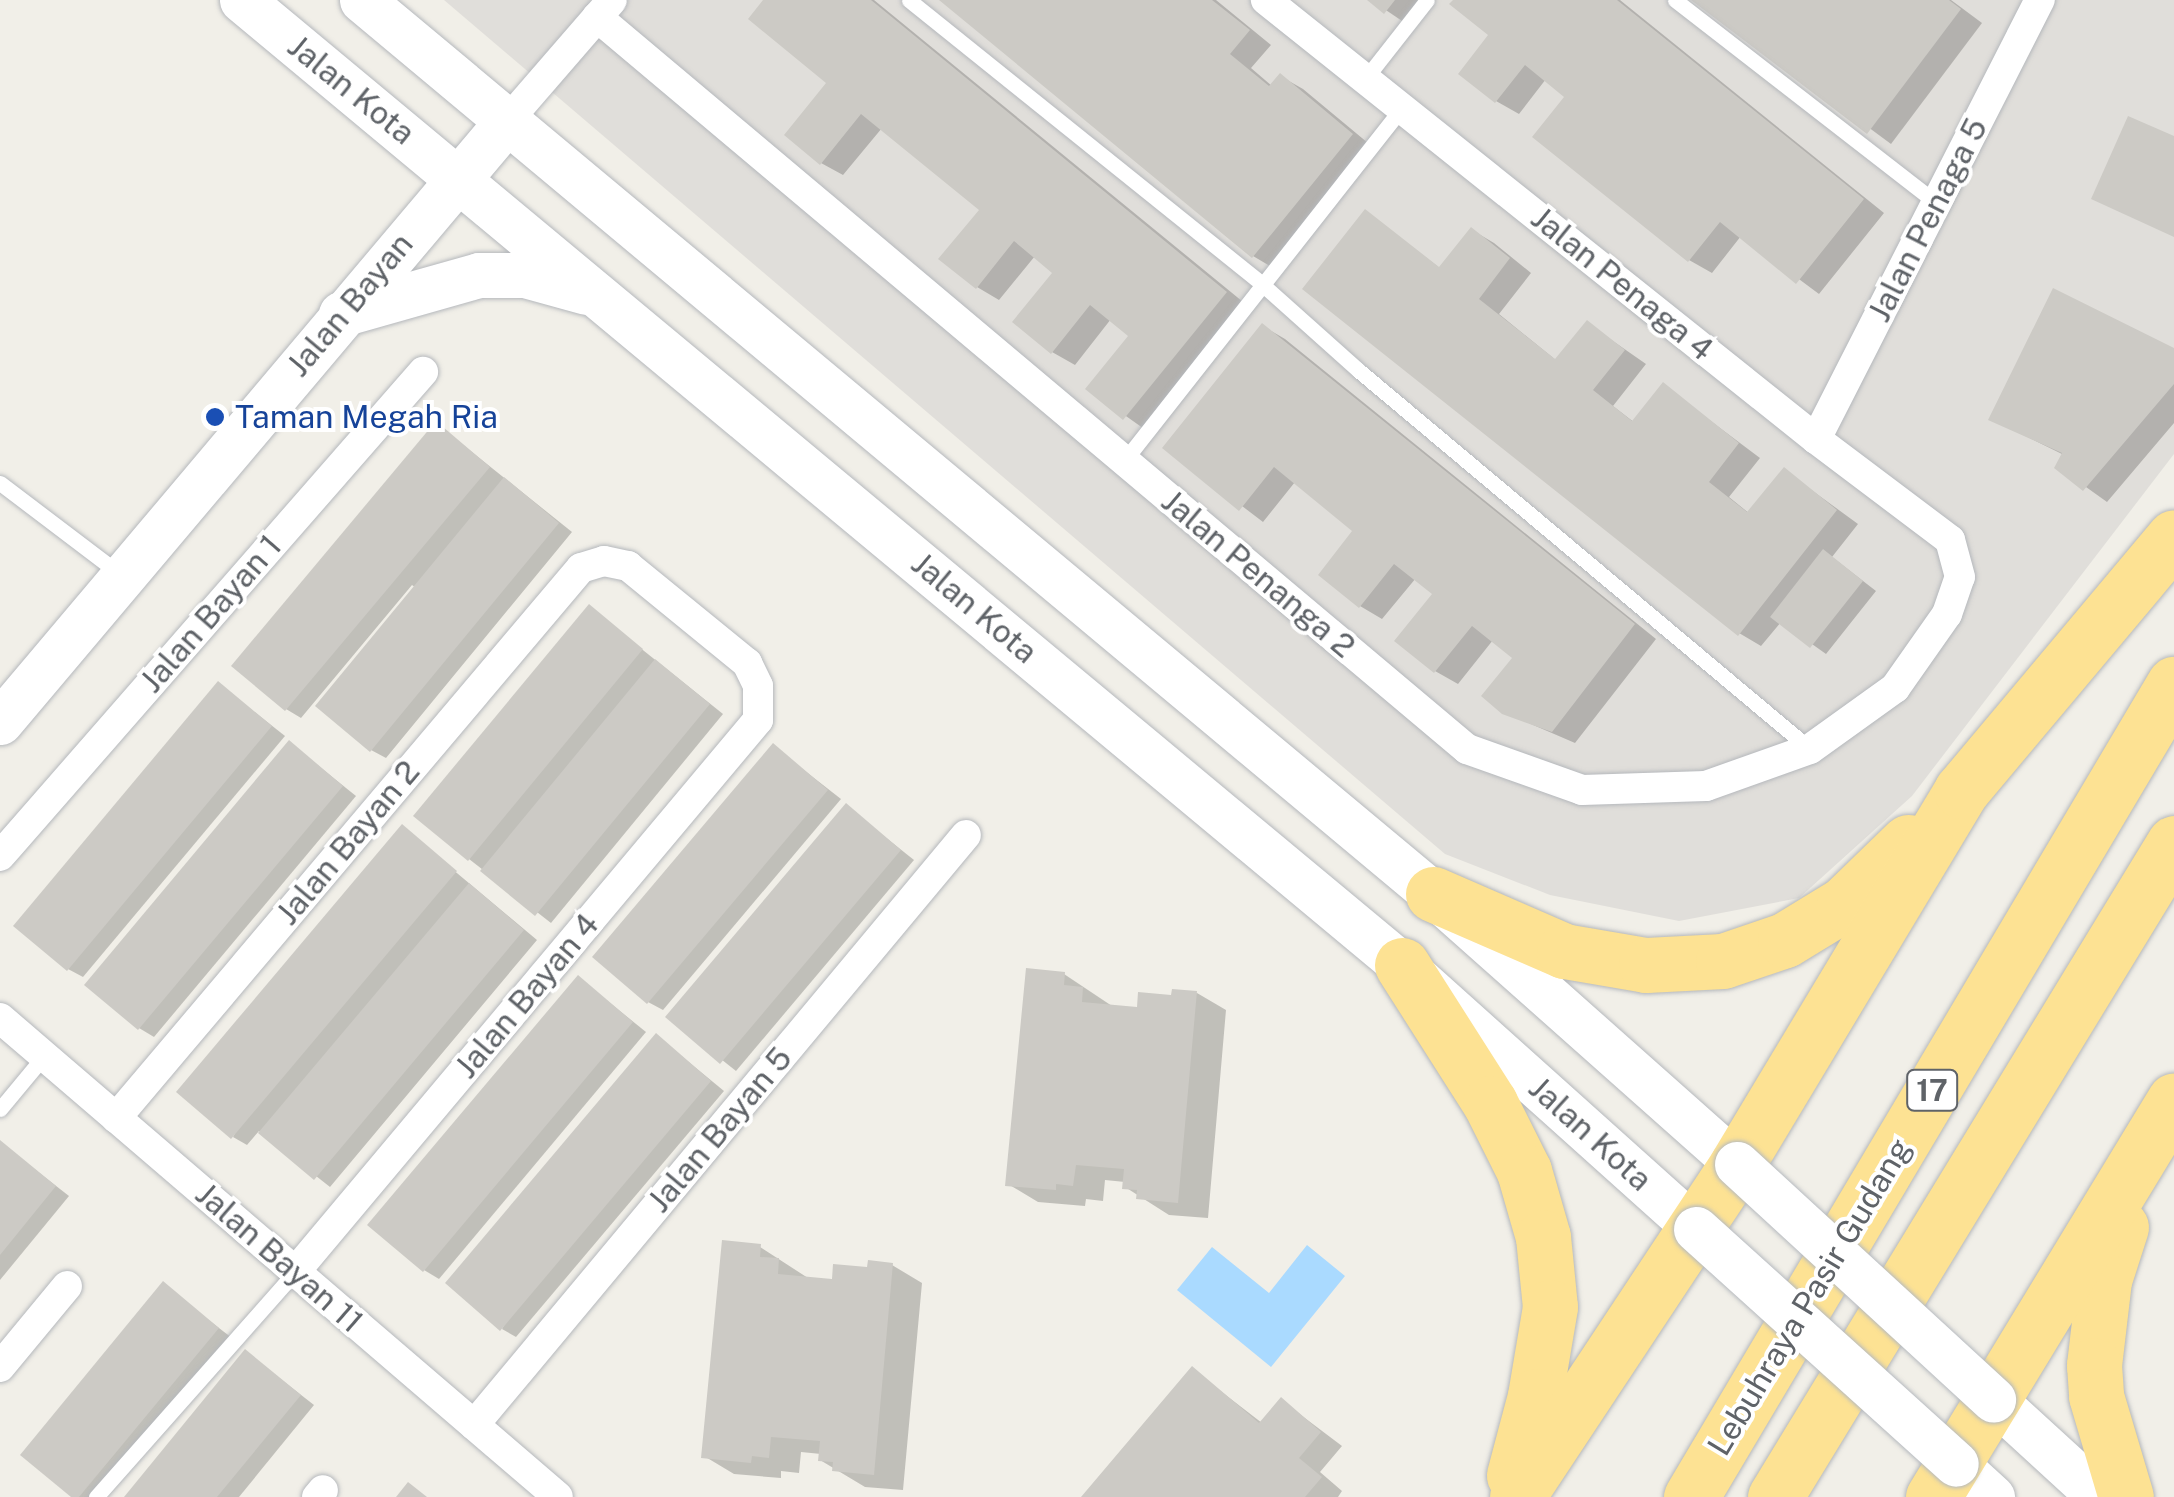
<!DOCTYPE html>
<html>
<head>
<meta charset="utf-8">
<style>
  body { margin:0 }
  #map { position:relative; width:2174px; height:1497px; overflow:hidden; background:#f1efe8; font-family:"Public Sans",sans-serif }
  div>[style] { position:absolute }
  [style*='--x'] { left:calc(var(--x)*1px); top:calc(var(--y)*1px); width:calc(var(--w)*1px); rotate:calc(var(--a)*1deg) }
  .industrial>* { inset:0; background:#e0deda }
  .water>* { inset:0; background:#aadaff }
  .shadow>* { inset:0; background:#0003 }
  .building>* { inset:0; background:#cccac5 }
  .roads { filter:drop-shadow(0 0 2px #b5b8bc) drop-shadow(0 0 2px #b5b8bc) }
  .lane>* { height:15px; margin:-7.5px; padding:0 7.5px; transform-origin:7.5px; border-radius:7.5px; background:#fff }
  .street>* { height:30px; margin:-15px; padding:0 15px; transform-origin:15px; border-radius:15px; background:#fff }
  .secondary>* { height:45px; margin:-22.5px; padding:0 22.5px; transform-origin:22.5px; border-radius:22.5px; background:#fff }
  .highway>* { height:55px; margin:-27.5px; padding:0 27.5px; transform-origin:27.5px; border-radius:27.5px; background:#fde293 }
  .bridges { filter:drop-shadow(0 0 2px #b6babf) drop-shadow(0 0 2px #b6babf) }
  .secondary-bridge>* { height:45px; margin:-22.5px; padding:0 22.5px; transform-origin:22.5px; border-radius:22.5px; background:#fff }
  .dots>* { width:28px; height:28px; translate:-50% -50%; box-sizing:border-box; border:5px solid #fff; border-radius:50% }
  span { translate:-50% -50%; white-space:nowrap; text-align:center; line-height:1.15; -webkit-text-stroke:8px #fff; paint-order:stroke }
  .shield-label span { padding:2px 8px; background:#fff; border:2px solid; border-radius:8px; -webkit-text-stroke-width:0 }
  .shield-label { font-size:30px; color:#5f6368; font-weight:700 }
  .street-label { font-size:32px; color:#5f6368 }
  .transit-label { font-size:32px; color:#164399 }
  .left { translate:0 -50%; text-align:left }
</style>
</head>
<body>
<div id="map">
  <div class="industrial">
    <i style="clip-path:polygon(444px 0,2174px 0,2174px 454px,1912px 796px,1799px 898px,1679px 921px,1550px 895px,1445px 854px)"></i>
  </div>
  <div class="water">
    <i style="clip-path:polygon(1307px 1245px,1345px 1276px,1271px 1367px,1177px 1290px,1212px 1247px,1269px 1293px)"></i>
  </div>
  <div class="shadow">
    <i style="clip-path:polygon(767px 0,874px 0,1248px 306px,1147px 431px,1088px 389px,1131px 335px,1111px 319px,1075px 365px,1052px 352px,1056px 272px,1035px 256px,999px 300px,977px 287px,982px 209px,882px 128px,843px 175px,821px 163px,830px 83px)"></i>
    <i style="clip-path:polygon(943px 0,1216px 0,1271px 45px,1251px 68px,1272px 86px,1280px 76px,1303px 89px,1374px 148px,1275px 269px,1253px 256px)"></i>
    <i style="clip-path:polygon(1371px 0,1428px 0,1408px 25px)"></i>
    <i style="clip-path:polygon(1456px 0,1620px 0,1884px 213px,1819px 294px,1741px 236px,1712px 273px,1689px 260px,1568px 96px,1546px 79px,1519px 114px,1496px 101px,1491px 35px)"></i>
    <i style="clip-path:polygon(1696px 0,1951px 0,1982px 23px,1891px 144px)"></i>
    <i style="clip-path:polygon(1366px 212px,1441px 269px,1472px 230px,1494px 243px,1531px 273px,1499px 314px,1557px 361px,1587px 323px,1646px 364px,1613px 406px,1635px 423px,1664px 386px,1760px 458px,1729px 497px,1750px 514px,1784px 470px,1858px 524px,1832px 557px,1876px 591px,1826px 654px,1781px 622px,1761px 646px,1739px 633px)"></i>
    <i style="clip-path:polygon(1263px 326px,1285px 339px,1656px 639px,1575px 743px,1503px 712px,1516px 657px,1493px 640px,1458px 684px,1435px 671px,1436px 593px,1416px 578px,1382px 619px,1360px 606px,1356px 531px,1295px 482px,1263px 522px,1166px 448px)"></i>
    <i style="clip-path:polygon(2174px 351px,2174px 423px,2107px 502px,2058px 467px,2064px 455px,1991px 419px)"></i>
    <i style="clip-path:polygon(437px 424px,572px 532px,386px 758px,371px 750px,416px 588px,412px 585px,301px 718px,286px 709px)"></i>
    <i style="clip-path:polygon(589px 607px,723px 714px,551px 923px,469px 859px)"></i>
    <i style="clip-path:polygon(219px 684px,285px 736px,83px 977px,68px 969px)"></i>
    <i style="clip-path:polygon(290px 743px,356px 796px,154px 1037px,139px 1028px)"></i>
    <i style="clip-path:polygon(773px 746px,841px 799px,663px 1010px,648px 1002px)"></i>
    <i style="clip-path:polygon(846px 806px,914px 860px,736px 1071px,668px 1017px)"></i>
    <i style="clip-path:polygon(402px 827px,537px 940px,330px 1187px,259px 1131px,247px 1145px,233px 1137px)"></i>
    <i style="clip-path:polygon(1064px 974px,1112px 1006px,1139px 1010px,1197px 993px,1226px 1010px,1208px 1218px,1169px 1215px,1125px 1187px,1125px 1182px,1105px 1180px,1103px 1201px,1086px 1199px,1085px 1206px,1038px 1202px,1008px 1184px)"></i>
    <i style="clip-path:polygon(579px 978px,646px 1032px,439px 1279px,424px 1270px)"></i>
    <i style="clip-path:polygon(657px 1036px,724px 1091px,516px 1337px,502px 1329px)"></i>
    <i style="clip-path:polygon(1px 1143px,69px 1196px,0 1280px,0 1144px)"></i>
    <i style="clip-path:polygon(760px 1247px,808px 1278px,835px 1282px,892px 1265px,922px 1283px,903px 1490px,865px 1487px,820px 1460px,821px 1454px,801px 1452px,799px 1473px,781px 1471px,781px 1478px,734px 1474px,704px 1456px)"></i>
    <i style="clip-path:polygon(163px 1285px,232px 1338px,101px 1497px,75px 1497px)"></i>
    <i style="clip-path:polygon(246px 1352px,314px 1405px,239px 1497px,127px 1497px)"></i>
    <i style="clip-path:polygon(1192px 1369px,1262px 1423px,1281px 1400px,1342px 1446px,1320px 1472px,1342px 1491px,1338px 1497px,1084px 1497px)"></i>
  </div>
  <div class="building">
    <i style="clip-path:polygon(763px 0,871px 0,1227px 292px,1123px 420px,1085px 389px,1128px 336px,1090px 305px,1051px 354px,1012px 322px,1052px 273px,1014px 241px,976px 289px,938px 259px,979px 210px,861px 114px,820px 165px,784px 135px,826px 83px,748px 19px)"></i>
    <i style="clip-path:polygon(939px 0,1212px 0,1250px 30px,1230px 54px,1269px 86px,1280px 73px,1353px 134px,1252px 258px)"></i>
    <i style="clip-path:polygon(1367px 0,1395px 0,1384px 14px)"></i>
    <i style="clip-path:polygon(1453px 0,1617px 0,1864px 199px,1796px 284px,1720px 222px,1688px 262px,1532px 137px,1564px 97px,1525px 65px,1495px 103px,1458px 74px,1488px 35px,1449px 4px)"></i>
    <i style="clip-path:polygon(1691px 0,1949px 0,1961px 9px,1867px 134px)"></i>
    <i style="clip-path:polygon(2128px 116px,2174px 136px,2174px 237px,2091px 199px)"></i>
    <i style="clip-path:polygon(1365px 209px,1439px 267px,1471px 227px,1510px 258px,1479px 299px,1555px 359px,1587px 320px,1625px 350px,1593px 390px,1632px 421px,1663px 382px,1739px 443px,1709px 482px,1747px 512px,1784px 467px,1837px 510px,1738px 636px,1302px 289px)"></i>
    <i style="clip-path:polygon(2053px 288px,2174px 348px,2174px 384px,2083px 491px,2054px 468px,2062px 453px,1988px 420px)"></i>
    <i style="clip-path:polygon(1262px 323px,1635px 624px,1552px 732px,1502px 714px,1481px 696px,1512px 658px,1472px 626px,1434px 673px,1394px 641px,1432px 594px,1394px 564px,1359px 608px,1318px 575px,1352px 531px,1274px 467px,1239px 511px,1162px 448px)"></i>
    <i style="clip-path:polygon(436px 421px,490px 467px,285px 711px,231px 666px)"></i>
    <i style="clip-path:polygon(504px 477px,559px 523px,370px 752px,315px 706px)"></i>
    <i style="clip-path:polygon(1823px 549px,1863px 581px,1810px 648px,1770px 617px)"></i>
    <i style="clip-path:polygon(589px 604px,643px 649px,468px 861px,413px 816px)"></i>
    <i style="clip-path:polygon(655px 659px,710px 704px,535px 916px,480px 871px)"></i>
    <i style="clip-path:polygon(218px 681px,272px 726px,67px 971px,13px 926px)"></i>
    <i style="clip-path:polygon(289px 740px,343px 786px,138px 1030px,84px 985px)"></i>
    <i style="clip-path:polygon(773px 743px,828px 790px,647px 1004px,592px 957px)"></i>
    <i style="clip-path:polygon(846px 803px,901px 850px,720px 1064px,665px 1017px)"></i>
    <i style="clip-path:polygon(402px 824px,457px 871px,231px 1139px,176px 1092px)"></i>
    <i style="clip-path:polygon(469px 883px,524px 930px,314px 1180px,258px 1133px)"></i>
    <i style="clip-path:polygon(1026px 968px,1065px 972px,1064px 985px,1083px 987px,1082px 1002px,1137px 1007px,1138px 992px,1171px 995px,1172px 989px,1197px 991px,1178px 1203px,1136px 1199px,1137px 1190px,1122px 1189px,1124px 1169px,1076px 1165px,1073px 1186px,1056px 1184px,1056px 1190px,1005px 1186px)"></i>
    <i style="clip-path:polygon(578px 975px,633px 1022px,423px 1272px,367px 1225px)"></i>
    <i style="clip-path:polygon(656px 1033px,711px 1081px,500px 1331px,445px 1283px)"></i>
    <i style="clip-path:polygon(0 1140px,56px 1186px,0 1255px)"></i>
    <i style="clip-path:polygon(722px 1240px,761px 1244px,760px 1257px,779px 1258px,778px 1274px,832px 1279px,833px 1264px,867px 1267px,868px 1260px,893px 1263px,874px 1475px,832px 1471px,833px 1462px,818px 1461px,820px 1441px,771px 1437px,769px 1458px,752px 1456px,751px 1463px,701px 1458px)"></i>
    <i style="clip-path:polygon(163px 1281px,219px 1328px,79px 1497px,71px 1497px,20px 1455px)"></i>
    <i style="clip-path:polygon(245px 1349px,301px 1395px,217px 1497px,124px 1497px)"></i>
    <i style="clip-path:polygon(1192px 1366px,1259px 1423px,1281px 1397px,1321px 1432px,1299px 1458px,1322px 1477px,1305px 1497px,1081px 1497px)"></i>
    <i style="clip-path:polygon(408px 1482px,427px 1497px,396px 1497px)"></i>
  </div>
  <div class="roads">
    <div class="lane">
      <i style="--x:909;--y:0;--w:454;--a:38.8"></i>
      <i style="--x:1263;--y:285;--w:127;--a:41.8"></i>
      <i style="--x:1358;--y:370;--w:590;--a:39.98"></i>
      <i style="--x:1675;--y:0;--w:331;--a:37.8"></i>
      <i style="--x:1365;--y:79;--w:100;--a:-51.9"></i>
      <i style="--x:1124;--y:461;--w:449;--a:-51.8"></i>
      <i style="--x:0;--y:483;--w:151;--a:37.2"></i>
      <i style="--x:0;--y:1109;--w:69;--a:-50.3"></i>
      <i style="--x:96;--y:1497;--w:300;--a:-48.5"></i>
    </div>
    <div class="street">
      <i style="--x:597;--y:17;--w:1137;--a:40.08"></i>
      <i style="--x:1467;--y:749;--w:122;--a:19.6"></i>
      <i style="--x:1582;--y:790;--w:124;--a:-1.8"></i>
      <i style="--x:1706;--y:786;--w:110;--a:-19.6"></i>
      <i style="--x:1810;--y:749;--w:105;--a:-35.7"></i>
      <i style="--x:1895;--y:688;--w:90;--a:-54.9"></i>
      <i style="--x:1947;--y:614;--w:39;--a:-71"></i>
      <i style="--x:1960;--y:577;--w:38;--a:-105"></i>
      <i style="--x:1950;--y:540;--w:168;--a:-143"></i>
      <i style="--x:1816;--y:439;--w:704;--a:-141.4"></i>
      <i style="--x:509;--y:119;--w:157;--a:-49.1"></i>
      <i style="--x:1816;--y:439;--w:493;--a:-63"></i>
      <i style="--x:0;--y:856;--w:643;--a:-48.85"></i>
      <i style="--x:0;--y:1018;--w:735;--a:40.64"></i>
      <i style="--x:116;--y:1118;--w:720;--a:-49.79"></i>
      <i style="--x:581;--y:568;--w:24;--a:-17"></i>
      <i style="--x:604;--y:561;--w:25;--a:12"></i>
      <i style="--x:628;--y:566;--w:154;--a:39.2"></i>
      <i style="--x:747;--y:663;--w:25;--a:64"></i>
      <i style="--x:758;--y:686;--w:34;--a:90"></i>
      <i style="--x:758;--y:720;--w:720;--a:129.99"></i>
      <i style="--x:0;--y:1367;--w:105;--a:-50.4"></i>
      <i style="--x:474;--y:1425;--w:768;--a:-50.18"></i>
      <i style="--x:317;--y:1497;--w:9;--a:-49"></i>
    </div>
    <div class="secondary">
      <i style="--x:242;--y:0;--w:1509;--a:39.76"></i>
      <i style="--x:1402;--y:965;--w:395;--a:41.9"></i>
      <i style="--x:362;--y:0;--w:1395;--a:39.85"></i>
      <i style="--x:1433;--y:894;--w:407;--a:41.6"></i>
      <i style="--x:341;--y:314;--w:143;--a:-15.8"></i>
      <i style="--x:479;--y:275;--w:46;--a:0"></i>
      <i style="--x:525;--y:275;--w:63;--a:15.6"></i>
      <i style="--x:0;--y:722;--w:789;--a:-49.83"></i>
      <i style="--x:1993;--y:1399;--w:145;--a:42.5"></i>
      <i style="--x:1956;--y:1464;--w:49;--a:42.5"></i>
    </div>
    <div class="highway">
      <i style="--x:1433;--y:894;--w:143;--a:23.5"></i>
      <i style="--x:1564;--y:951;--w:83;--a:9.7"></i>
      <i style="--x:1646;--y:965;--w:77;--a:-3"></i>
      <i style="--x:1723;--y:961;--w:65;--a:-18.7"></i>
      <i style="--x:1785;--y:940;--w:69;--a:-31.4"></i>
      <i style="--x:1844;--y:904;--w:89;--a:-44.1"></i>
      <i style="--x:1402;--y:965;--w:164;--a:57.5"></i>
      <i style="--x:1490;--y:1103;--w:76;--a:63.4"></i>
      <i style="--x:1524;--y:1171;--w:69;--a:73.9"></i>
      <i style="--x:1543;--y:1237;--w:70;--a:84.3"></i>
      <i style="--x:1550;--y:1307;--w:90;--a:99.6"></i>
      <i style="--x:1535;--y:1396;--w:82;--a:104.9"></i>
      <i style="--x:2121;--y:1227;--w:56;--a:107.8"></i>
      <i style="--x:2104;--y:1280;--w:86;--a:96.7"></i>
      <i style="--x:2094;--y:1365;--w:31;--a:86"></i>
      <i style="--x:2096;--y:1396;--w:105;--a:73.5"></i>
      <i style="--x:1517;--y:1497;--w:399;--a:-56.5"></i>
      <i style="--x:1737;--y:1164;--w:435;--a:-59"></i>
      <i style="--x:1961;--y:791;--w:331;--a:-50"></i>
      <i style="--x:1691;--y:1497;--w:946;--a:-59.29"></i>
      <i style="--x:1775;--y:1497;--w:766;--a:-58.61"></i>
      <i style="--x:1933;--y:1497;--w:464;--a:-58.7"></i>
    </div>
  </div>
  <div class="bridges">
    <div class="secondary-bridge">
      <i style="--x:1737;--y:1164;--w:348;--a:42.6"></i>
      <i style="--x:1696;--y:1229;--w:350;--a:42.1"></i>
    </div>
  </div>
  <div class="dots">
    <i style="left:215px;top:417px;background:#1a4fb4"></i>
  </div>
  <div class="shield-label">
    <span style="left:1932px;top:1090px">17</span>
  </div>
  <div class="street-label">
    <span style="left:351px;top:90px;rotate:39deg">Jalan Kota</span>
    <span style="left:1928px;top:220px;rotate:-63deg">Jalan Penaga 5</span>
    <span style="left:1622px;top:284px;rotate:39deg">Jalan Penaga 4</span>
    <span style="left:350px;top:305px;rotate:-50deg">Jalan Bayan</span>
    <span style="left:1258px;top:574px;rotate:40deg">Jalan Penanga 2</span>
    <span style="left:974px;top:608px;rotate:40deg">Jalan Kota</span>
    <span style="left:211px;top:614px;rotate:-49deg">Jalan Bayan 1</span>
    <span style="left:348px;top:843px;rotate:-50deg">Jalan Bayan 2</span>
    <span style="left:527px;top:996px;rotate:-50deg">Jalan Bayan 4</span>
    <span style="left:720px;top:1130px;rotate:-50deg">Jalan Bayan 5</span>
    <span style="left:1590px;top:1134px;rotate:42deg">Jalan Kota</span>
    <span style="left:279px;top:1258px;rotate:41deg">Jalan Bayan 11</span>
    <span style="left:1810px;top:1297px;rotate:-59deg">Lebuhraya Pasir Gudang</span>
  </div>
  <div class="transit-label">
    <span class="left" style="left:235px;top:417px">Taman Megah Ria</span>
  </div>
</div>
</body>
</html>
